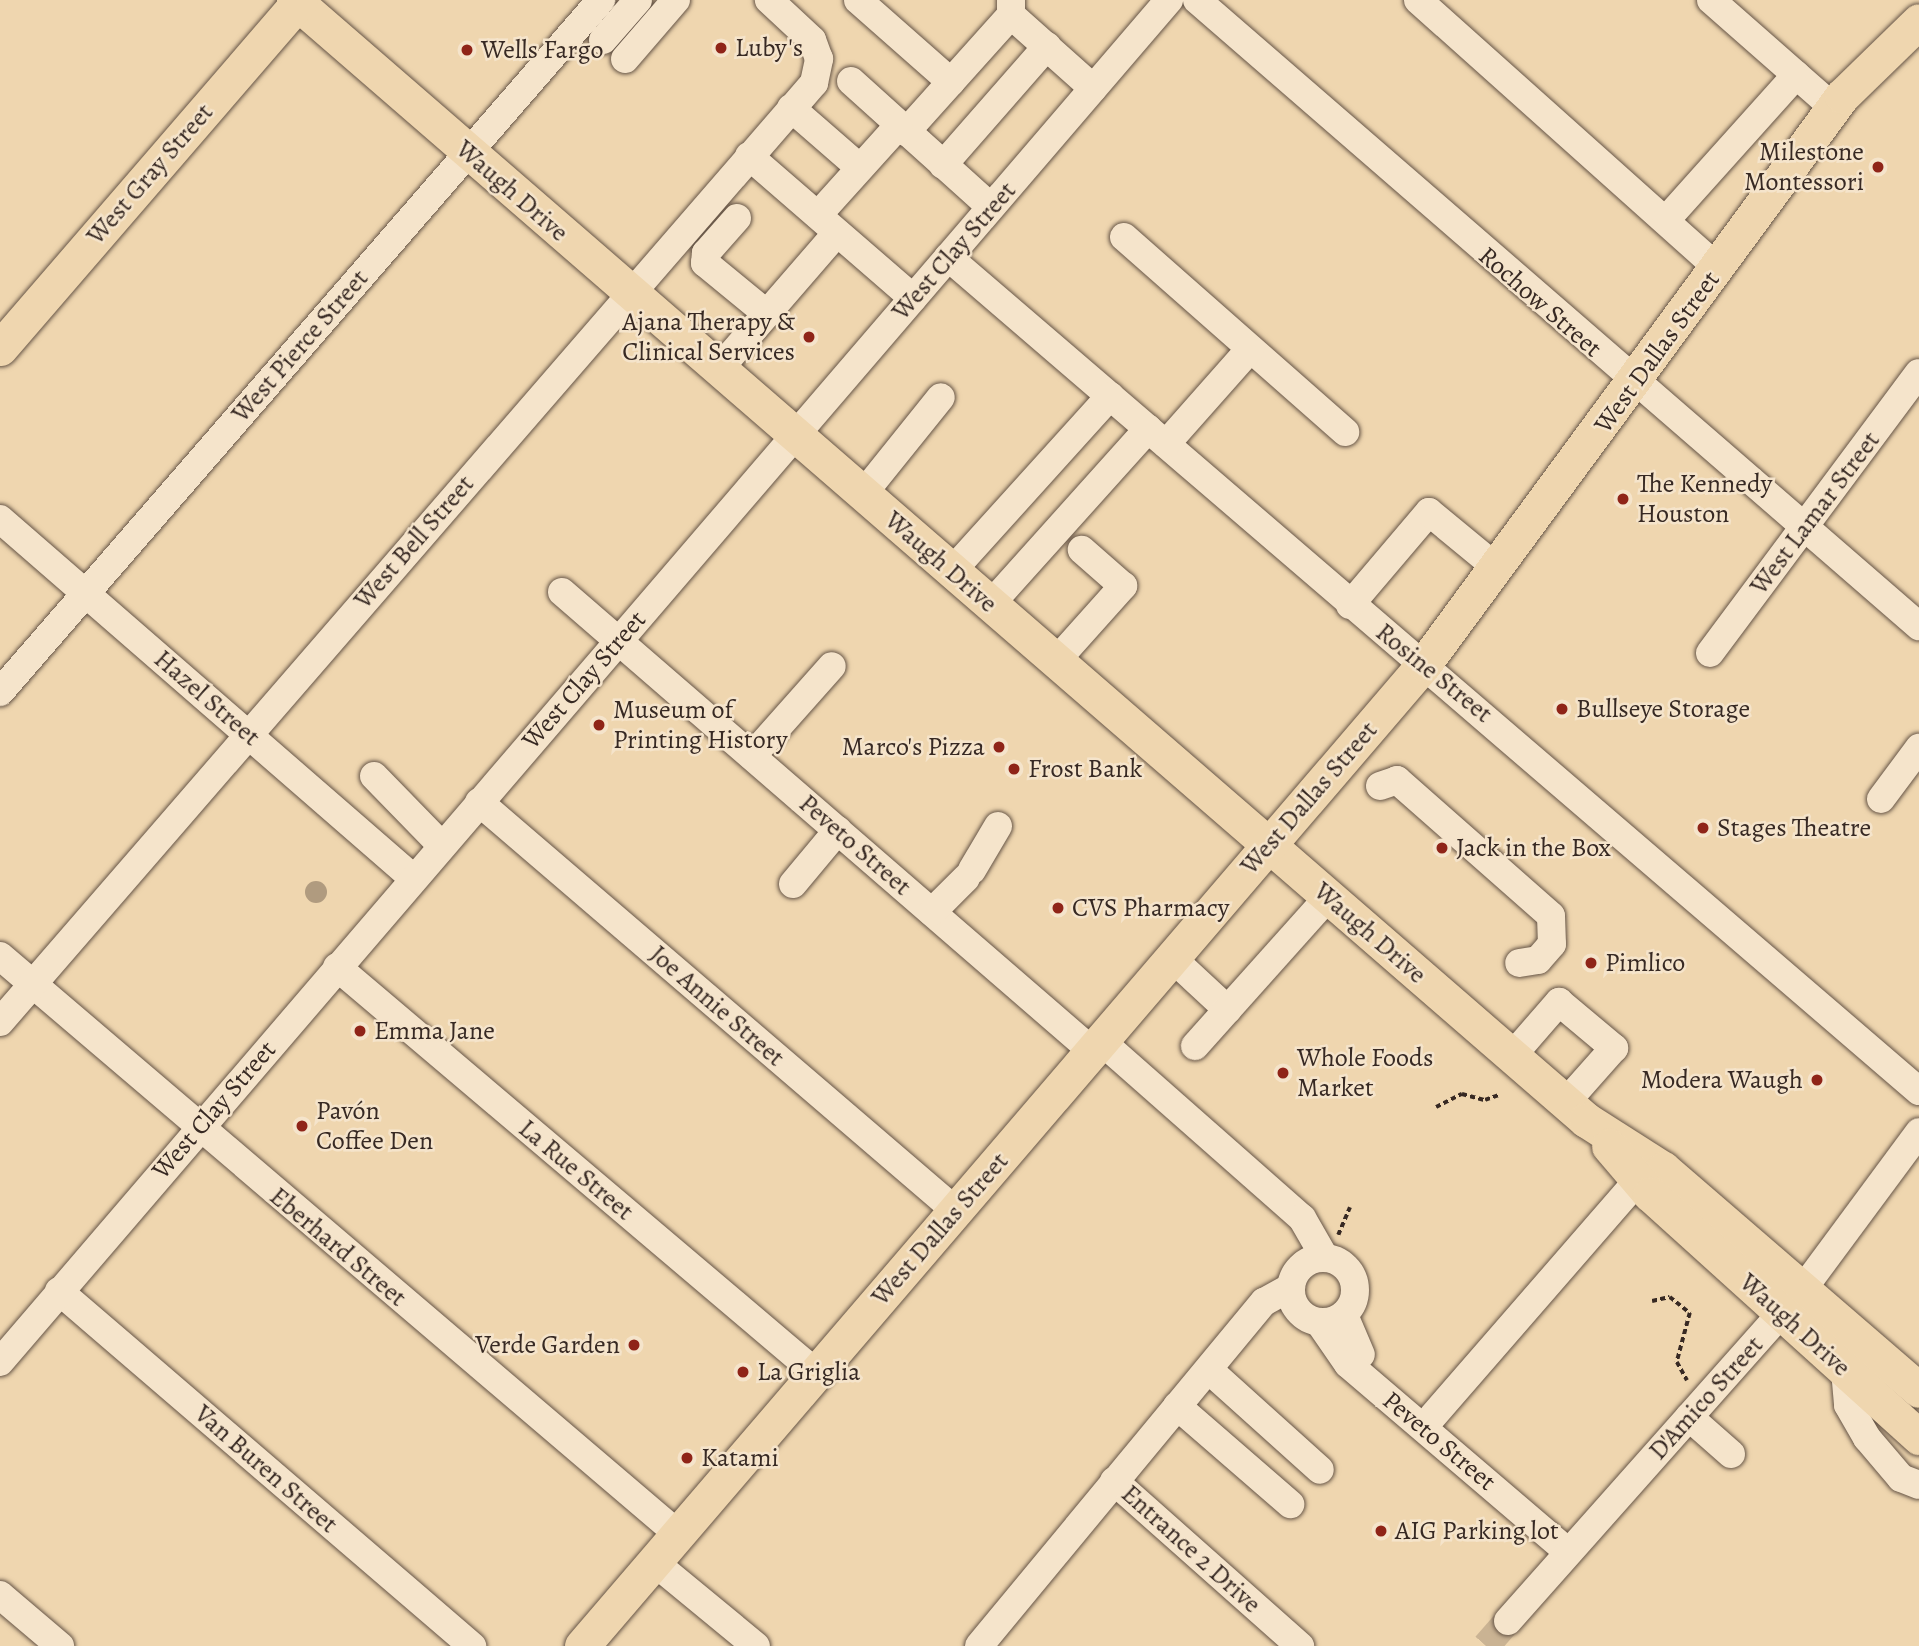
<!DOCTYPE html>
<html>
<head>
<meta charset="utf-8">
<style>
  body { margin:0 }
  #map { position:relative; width:1919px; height:1646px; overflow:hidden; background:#efd6af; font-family:Alegreya,serif }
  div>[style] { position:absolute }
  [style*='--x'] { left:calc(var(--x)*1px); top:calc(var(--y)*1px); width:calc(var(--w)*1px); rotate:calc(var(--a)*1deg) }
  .water>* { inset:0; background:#b09b7f }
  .round { border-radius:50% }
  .minor-tunnel>* { height:28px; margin-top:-14px; transform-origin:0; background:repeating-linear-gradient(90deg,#cab393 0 28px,transparent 0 42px) }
  .path>* { height:3.5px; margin-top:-1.75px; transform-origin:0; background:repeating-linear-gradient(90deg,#372923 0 5px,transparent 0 8.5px) }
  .roads { filter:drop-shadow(0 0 2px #655446) drop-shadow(0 0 2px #655446) }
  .minor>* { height:28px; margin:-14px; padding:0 14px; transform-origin:14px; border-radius:14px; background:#f5e4cb }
  .minor>.ring { margin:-14px; padding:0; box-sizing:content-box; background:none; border:28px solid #f5e4cb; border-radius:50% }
  .major>* { height:35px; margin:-17.5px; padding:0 17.5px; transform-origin:17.5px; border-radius:17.5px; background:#efd6af }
  .dots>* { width:19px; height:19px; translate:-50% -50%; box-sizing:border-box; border:4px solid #f5e4cb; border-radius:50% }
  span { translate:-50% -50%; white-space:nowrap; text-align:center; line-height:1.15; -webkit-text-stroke:5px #f5e4cb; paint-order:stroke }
  .poi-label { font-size:26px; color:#372923 }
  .left { translate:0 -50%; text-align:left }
  .right { translate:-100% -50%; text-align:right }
  .street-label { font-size:26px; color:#372923 }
</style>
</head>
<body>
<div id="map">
  <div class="water">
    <i class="round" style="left:305px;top:881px;width:22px;height:22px"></i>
  </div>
  <div class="minor-tunnel">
    <i style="--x:1486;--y:1646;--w:33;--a:-49"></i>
  </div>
  <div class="path">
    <i style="--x:1436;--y:1107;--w:29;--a:-27"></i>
    <i style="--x:1462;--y:1094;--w:24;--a:15"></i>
    <i style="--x:1485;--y:1100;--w:15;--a:-20"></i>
    <i style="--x:1338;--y:1235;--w:30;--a:-67"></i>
    <i style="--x:1652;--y:1301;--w:18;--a:-13"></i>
    <i style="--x:1670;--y:1297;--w:26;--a:39"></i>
    <i style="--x:1690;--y:1313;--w:51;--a:104.9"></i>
    <i style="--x:1677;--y:1362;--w:21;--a:61"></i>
  </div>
  <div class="roads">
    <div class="minor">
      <i style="--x:858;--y:0;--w:124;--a:41.4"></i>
      <i style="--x:1197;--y:0;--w:956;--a:40.93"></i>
      <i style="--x:1418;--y:0;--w:402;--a:41.8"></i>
      <i style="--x:1711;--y:0;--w:162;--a:41.3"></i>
      <i style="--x:1011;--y:15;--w:110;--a:41.7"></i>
      <i style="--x:603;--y:40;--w:53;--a:-48.8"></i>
      <i style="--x:625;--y:59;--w:78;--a:-49.2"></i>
      <i style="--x:851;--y:81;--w:188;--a:42"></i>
      <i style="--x:791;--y:108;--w:91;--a:41"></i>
      <i style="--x:906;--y:132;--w:157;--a:-48.1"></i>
      <i style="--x:1011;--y:15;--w:15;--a:-90"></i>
      <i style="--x:749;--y:156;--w:217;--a:40.9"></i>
      <i style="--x:943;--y:165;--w:158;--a:-48.8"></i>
      <i style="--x:818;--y:215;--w:121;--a:-48"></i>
      <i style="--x:737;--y:218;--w:47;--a:131.5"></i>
      <i style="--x:706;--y:253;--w:10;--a:96"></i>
      <i style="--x:705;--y:263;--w:80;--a:39.4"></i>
      <i style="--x:1666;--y:220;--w:195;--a:-48.1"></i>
      <i style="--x:1124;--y:237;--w:295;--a:41.4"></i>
      <i style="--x:948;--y:257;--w:1280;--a:40.66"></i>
      <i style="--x:719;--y:369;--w:180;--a:-49.1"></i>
      <i style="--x:1166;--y:444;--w:127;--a:-48.5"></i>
      <i style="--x:863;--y:494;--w:124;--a:-51.2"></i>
      <i style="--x:0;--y:519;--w:547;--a:41"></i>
      <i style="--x:952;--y:571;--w:236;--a:-47.9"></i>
      <i style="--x:562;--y:592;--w:701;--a:40.89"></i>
      <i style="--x:990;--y:605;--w:237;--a:-48.1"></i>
      <i style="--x:1350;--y:605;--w:122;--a:-49.7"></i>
      <i style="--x:1429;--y:512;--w:88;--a:39.5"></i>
      <i style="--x:1710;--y:653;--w:349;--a:-53.3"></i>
      <i style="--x:1056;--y:661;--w:101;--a:-48.2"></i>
      <i style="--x:1123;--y:586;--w:55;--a:-138.7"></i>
      <i style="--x:0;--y:692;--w:917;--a:-49.03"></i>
      <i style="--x:752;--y:756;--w:120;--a:-48.4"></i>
      <i style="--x:374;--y:776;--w:96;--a:45.8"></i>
      <i style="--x:1380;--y:786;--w:18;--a:-19"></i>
      <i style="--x:1397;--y:780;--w:205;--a:41.4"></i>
      <i style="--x:1551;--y:916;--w:28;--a:88"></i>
      <i style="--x:1552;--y:944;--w:21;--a:131"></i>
      <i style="--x:1538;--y:960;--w:19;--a:171"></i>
      <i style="--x:1881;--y:799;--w:64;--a:-53.3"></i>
      <i style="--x:479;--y:802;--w:628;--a:40.61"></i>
      <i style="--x:972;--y:870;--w:51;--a:-59.4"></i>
      <i style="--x:793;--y:884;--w:70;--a:-50.2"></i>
      <i style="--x:932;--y:912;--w:48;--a:-45"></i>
      <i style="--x:0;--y:956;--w:891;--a:40.45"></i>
      <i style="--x:1172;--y:958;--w:76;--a:42.9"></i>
      <i style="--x:337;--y:967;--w:628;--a:40.28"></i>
      <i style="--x:0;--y:1022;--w:1243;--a:-49.08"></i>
      <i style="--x:814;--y:83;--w:25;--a:-78"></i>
      <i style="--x:819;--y:59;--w:20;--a:-110"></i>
      <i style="--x:812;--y:40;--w:59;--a:-137.1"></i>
      <i style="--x:1101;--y:1041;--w:268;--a:41.4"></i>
      <i style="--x:1302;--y:1218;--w:46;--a:60.1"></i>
      <i style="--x:1195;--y:1046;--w:200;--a:-48.2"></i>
      <i style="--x:1512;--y:1056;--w:72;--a:-49"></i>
      <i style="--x:1559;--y:1002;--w:72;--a:39.9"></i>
      <i style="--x:1614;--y:1048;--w:72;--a:131.6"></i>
      <i class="ring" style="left:1291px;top:1258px;width:36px;height:36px"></i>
      <i style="--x:59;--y:1291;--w:545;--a:40.68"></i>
      <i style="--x:1344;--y:1315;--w:43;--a:67"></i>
      <i style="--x:1319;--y:1322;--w:51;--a:55.4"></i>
      <i style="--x:1348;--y:1364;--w:289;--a:40.5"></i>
      <i style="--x:0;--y:1362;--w:1795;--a:-49.36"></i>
      <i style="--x:1209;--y:1370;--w:149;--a:42"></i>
      <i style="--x:1845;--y:1370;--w:35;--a:85"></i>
      <i style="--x:1848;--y:1405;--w:38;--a:60"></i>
      <i style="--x:1867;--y:1438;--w:52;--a:49.6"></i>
      <i style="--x:1901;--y:1478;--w:19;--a:21"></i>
      <i style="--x:1177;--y:1406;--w:150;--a:40.9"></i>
      <i style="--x:1433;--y:1416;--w:313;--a:-49"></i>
      <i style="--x:1689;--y:1417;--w:56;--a:41.4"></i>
      <i style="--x:1114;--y:1481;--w:249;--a:41.6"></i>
      <i style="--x:654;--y:1562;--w:132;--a:39.5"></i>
      <i style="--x:0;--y:1595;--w:79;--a:40.4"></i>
      <i style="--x:1508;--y:1621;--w:444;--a:-48.4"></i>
      <i style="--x:1803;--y:1289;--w:195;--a:-53.5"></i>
      <i style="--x:979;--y:1646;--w:447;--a:-50.4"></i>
      <i style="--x:1264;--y:1302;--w:31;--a:-29"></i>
    </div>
    <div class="major">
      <i style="--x:294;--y:0;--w:1710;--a:40.92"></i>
      <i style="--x:1586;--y:1120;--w:91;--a:32.5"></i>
      <i style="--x:1663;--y:1169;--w:338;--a:40.8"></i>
      <i style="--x:0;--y:348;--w:459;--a:-49.2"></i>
      <i style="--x:1609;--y:1146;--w:63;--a:49.5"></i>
      <i style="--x:1650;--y:1194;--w:363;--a:42.1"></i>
      <i style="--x:582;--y:1646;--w:1294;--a:-49.39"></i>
      <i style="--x:1424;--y:664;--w:705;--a:-53.65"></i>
      <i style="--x:1842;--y:96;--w:107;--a:-44.2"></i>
    </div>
  </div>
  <div class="dots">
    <i style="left:721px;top:48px;background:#8f2418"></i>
    <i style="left:467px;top:50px;background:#8f2418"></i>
    <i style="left:1878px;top:167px;background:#8f2418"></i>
    <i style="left:809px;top:337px;background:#8f2418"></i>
    <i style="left:1623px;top:499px;background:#8f2418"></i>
    <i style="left:1562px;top:709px;background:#8f2418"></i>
    <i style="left:599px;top:725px;background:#8f2418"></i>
    <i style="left:999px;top:747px;background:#8f2418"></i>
    <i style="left:1014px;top:769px;background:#8f2418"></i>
    <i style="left:1703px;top:828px;background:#8f2418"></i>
    <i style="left:1442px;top:848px;background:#8f2418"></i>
    <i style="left:1058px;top:908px;background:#8f2418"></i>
    <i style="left:1591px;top:963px;background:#8f2418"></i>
    <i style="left:360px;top:1031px;background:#8f2418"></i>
    <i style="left:1283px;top:1073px;background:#8f2418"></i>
    <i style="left:1817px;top:1080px;background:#8f2418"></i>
    <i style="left:302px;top:1126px;background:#8f2418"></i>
    <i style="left:634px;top:1345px;background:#8f2418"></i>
    <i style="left:743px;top:1372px;background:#8f2418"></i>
    <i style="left:687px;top:1458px;background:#8f2418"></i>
    <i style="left:1381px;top:1531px;background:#8f2418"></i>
  </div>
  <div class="poi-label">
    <span class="left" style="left:735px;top:48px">Luby's</span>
    <span class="left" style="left:481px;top:50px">Wells Fargo</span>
    <span class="right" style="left:1864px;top:167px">Milestone<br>Montessori</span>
    <span class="right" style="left:795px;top:337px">Ajana Therapy &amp;<br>Clinical Services</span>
    <span class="left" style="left:1637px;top:499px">The Kennedy<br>Houston</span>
    <span class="left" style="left:1576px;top:709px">Bullseye Storage</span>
    <span class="left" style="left:613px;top:725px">Museum of<br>Printing History</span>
    <span class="right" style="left:985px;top:747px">Marco's Pizza</span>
    <span class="left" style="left:1028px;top:769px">Frost Bank</span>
    <span class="left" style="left:1717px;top:828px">Stages Theatre</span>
    <span class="left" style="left:1456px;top:848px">Jack in the Box</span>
    <span class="left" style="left:1072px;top:908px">CVS Pharmacy</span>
    <span class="left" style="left:1605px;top:963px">Pimlico</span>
    <span class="left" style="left:374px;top:1031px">Emma Jane</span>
    <span class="left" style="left:1297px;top:1073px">Whole Foods<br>Market</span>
    <span class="right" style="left:1803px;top:1080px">Modera Waugh</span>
    <span class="left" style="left:316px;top:1126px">Pavón<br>Coffee Den</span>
    <span class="right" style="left:620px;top:1345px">Verde Garden</span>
    <span class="left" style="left:757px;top:1372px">La Griglia</span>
    <span class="left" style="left:701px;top:1458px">Katami</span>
    <span class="left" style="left:1395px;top:1531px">AIG Parking lot</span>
  </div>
  <div class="street-label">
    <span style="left:150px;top:174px;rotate:-49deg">West Gray Street</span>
    <span style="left:512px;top:191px;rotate:41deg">Waugh Drive</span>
    <span style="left:954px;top:251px;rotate:-49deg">West Clay Street</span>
    <span style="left:1540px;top:302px;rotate:41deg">Rochow Street</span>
    <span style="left:300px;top:346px;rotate:-49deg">West Pierce Street</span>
    <span style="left:1657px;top:352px;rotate:-54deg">West Dallas Street</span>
    <span style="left:1815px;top:513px;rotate:-53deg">West Lamar Street</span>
    <span style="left:414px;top:542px;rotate:-49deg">West Bell Street</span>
    <span style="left:941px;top:562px;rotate:41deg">Waugh Drive</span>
    <span style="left:1434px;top:673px;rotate:39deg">Rosine Street</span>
    <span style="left:584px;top:680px;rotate:-49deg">West Clay Street</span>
    <span style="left:207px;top:698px;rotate:41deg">Hazel Street</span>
    <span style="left:1309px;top:798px;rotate:-49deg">West Dallas Street</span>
    <span style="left:855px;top:845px;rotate:41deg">Peveto Street</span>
    <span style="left:1370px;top:933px;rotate:41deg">Waugh Drive</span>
    <span style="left:717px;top:1006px;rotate:41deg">Joe Annie Street</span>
    <span style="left:214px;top:1110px;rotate:-49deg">West Clay Street</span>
    <span style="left:576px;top:1170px;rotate:40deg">La Rue Street</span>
    <span style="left:940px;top:1229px;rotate:-49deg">West Dallas Street</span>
    <span style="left:338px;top:1247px;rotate:40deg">Eberhard Street</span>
    <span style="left:1795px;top:1325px;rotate:42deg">Waugh Drive</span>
    <span style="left:1706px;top:1398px;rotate:-48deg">D'Amico Street</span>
    <span style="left:1439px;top:1441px;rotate:40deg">Peveto Street</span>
    <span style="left:266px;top:1469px;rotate:41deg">Van Buren Street</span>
    <span style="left:1191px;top:1549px;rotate:42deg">Entrance 2 Drive</span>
  </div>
</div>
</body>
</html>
